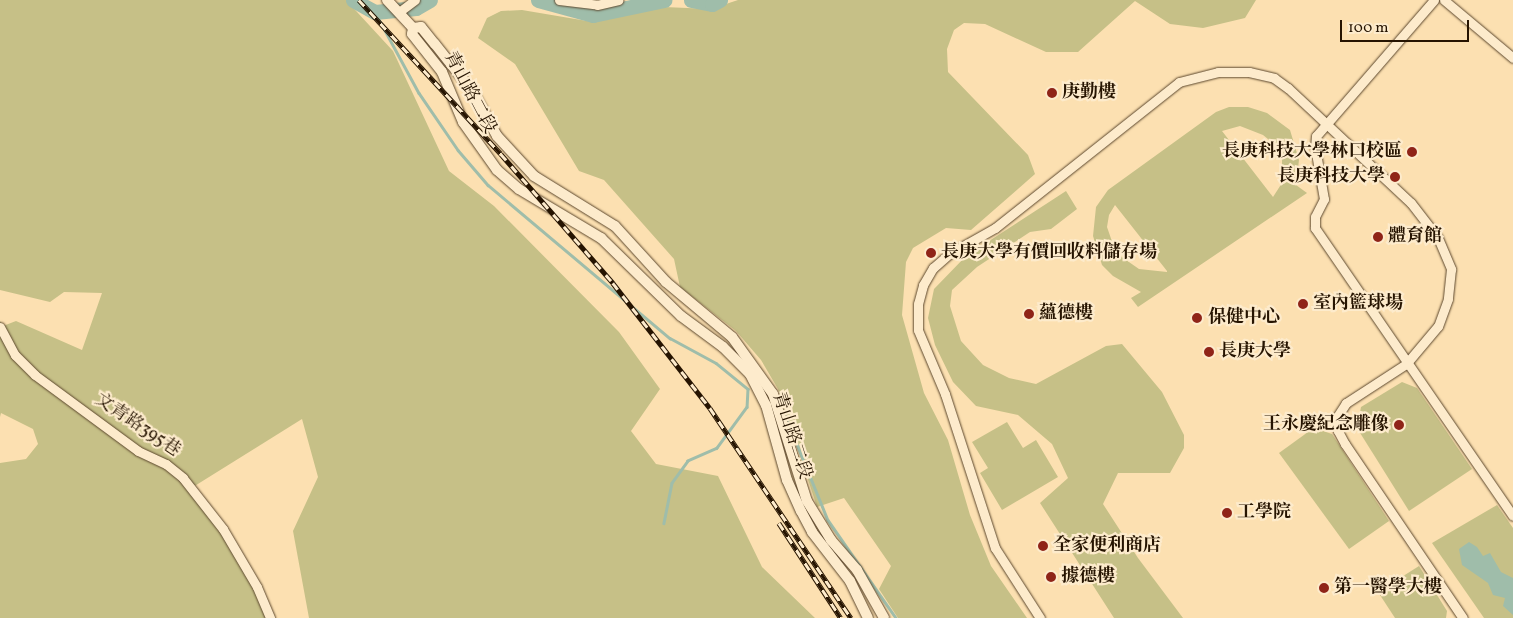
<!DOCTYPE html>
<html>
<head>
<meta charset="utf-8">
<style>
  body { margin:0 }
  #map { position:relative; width:1513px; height:618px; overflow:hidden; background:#fce0b1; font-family:Vollkorn,"Noto Serif TC",serif }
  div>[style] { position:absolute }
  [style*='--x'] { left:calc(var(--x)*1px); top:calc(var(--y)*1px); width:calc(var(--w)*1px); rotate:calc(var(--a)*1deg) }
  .green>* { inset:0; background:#c6c087 }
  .water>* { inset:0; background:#9fbdaa }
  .stream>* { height:2.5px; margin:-1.25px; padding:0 1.25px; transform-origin:1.25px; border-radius:1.25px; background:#9fbdaa }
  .river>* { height:15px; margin:-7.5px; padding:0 7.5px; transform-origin:7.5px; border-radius:7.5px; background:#9fbdaa }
  .roads { filter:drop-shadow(0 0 1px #5c472d) drop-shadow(0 0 1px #5c472d) }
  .minor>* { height:9px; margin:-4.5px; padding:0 4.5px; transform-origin:4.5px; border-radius:4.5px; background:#fdebcc }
  .tertiary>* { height:10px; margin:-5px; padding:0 5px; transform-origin:5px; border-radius:5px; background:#fdebcc }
  .rail>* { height:4.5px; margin-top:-2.25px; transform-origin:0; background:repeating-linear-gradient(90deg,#fdebcc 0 8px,#261401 0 16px); box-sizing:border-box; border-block:1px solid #261401 }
  .dots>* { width:14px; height:14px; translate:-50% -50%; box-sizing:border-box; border:2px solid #fdebcc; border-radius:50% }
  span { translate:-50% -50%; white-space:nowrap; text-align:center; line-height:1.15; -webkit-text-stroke:4.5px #fdebcc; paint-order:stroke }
  .street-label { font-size:18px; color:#261401 }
  .poi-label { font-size:18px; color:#261401; font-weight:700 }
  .left { translate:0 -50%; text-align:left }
  .right { translate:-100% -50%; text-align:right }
  .scale { position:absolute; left:1340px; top:20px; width:129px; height:22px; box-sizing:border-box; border:2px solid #261401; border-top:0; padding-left:6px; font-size:15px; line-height:18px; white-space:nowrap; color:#261401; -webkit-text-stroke:4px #fdebcc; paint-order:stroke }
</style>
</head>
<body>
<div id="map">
  <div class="green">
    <i style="clip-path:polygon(0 0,346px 0,393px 51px,449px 171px,494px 206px,619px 332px,660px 389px,631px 431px,656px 464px,718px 476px,762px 567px,815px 618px,309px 618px,293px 531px,318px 477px,302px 419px,193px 487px,223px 523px,271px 618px,0 618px,0 463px,26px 459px,38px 444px,33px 429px,1px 413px,0 417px,0 321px,3px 326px,16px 321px,82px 350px,102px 293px,64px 292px,50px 302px,0 290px)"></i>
    <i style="clip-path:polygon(738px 0,1256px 0,1245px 18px,1203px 28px,1170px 24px,1135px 1px,1078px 52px,1046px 52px,985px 24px,964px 23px,954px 30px,947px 49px,948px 72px,1028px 155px,1035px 174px,971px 230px,946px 228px,913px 248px,906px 262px,902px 315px,924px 393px,948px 440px,970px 515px,991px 566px,1027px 618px,898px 618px,879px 589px,891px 566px,844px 498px,817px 507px,778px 389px,761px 360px,736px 331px,680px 287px,674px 259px,604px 180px,579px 171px,515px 64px,478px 38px,487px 18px,501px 11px,522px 10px,593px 22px,664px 7px,711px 9px)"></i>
    <i style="clip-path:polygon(evenodd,1229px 107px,1248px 107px,1267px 113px,1290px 130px,1299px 160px,1296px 185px,1307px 193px,1138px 307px,1131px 298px,1141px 292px,1113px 276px,1102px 265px,1093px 236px,1096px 207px,1108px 190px,1216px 112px,1229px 107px,1240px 126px,1263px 135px,1274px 144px,1282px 158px,1282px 183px,1273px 197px,1222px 131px,1240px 126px,1229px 107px,1115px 205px,1167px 271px,1167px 272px,1139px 269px,1116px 253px,1107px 227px,1109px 215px,1115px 205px)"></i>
    <i style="clip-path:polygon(1066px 191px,1077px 209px,1051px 229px,1030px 232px,977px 267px,952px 290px,950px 306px,961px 341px,983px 365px,1009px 378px,1036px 384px,1106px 346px,1122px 344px,1162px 392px,1184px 435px,1184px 448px,1170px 473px,1118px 473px,1103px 504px,1138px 558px,1183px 618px,1114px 618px,1040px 503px,1068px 478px,1052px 444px,1018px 415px,976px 406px,953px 382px,935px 345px,928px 318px,934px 289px,966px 256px)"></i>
    <i style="clip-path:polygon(1402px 382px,1417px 388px,1472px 469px,1409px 511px,1357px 428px,1361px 407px)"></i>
    <i style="clip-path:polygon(1007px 422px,1023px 448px,1036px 440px,1058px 477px,1002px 510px,980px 473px,988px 468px,972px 442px)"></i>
    <i style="clip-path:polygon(1323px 431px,1332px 434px,1389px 521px,1349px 549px,1279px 453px,1308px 432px)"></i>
    <i style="clip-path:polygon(1497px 505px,1513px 528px,1513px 618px,1484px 618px,1432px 543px)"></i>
    <i style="clip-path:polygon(1419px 566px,1447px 611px,1446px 618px,1395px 618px,1378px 592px)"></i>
  </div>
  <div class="water">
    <i style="clip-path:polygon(1469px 542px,1477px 547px,1483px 556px,1490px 553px,1501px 572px,1513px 578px,1513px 615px,1503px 606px,1505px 598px,1493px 595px,1488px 583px,1462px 565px,1459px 549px)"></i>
  </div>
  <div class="stream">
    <i style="--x:375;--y:12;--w:92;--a:61.5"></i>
    <i style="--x:419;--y:93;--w:69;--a:55.6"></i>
    <i style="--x:458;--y:150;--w:46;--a:49.4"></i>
    <i style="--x:488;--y:185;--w:238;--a:40.1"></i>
    <i style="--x:670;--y:338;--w:52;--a:28.5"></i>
    <i style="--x:716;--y:363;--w:41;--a:39.1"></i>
    <i style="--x:748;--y:389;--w:18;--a:93"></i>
    <i style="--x:747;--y:407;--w:51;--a:126.2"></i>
    <i style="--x:717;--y:448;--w:32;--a:156"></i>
    <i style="--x:688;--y:461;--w:27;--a:126"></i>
    <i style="--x:672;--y:483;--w:41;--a:101.3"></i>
    <i style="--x:783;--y:410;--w:119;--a:67.8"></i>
    <i style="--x:828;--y:520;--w:119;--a:55.2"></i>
  </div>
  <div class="river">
    <i style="--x:353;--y:0;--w:25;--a:29"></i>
    <i style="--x:375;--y:12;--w:41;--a:-5.6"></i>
    <i style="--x:416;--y:8;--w:16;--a:-30"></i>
    <i style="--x:538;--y:0;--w:57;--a:15.3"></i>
    <i style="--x:593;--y:15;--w:73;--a:-11.9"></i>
    <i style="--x:691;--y:0;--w:21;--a:11"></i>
    <i style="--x:712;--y:4;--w:9;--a:-27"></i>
  </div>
  <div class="roads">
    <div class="minor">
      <i style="--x:559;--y:0;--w:38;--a:7"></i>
      <i style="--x:597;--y:5;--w:22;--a:-13"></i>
      <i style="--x:1434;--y:0;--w:180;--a:130.9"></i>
      <i style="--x:1316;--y:136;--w:11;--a:95"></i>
      <i style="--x:1315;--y:147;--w:53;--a:80.2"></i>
      <i style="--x:1324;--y:199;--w:20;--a:117"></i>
      <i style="--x:1315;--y:217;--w:11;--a:90"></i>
      <i style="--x:1315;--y:228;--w:349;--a:55.5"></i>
      <i style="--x:1444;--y:0;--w:90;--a:40"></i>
      <i style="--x:399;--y:12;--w:20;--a:-37"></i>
      <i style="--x:0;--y:327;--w:32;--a:62"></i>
      <i style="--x:15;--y:355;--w:28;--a:45"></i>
      <i style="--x:35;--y:375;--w:128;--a:36.4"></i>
      <i style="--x:138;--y:451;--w:31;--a:25"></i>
      <i style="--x:166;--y:464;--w:22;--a:39"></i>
      <i style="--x:183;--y:478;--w:65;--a:51.9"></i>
      <i style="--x:223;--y:529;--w:67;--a:59.6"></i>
      <i style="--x:257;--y:587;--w:34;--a:67"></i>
      <i style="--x:1040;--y:618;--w:83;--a:-122.7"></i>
      <i style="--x:995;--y:548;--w:162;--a:-108"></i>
      <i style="--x:945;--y:394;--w:69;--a:-112.9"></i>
      <i style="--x:918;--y:330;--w:26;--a:-90"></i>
      <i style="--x:918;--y:304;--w:20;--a:-75"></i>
      <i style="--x:923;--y:285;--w:20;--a:-60"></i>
      <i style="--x:933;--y:268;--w:21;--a:-41"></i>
      <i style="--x:949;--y:254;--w:53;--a:-29.5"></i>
      <i style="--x:995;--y:228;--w:235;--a:-38.4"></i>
      <i style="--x:1179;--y:82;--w:40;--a:-14.4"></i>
      <i style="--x:1218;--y:72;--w:31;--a:0"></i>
      <i style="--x:1249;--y:72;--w:26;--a:13"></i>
      <i style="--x:1274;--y:78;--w:17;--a:36"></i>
      <i style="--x:1288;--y:88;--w:168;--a:43.1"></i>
      <i style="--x:1411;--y:203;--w:44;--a:52.4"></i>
      <i style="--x:1438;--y:238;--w:34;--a:67"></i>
      <i style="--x:1451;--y:269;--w:30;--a:96"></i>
      <i style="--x:1448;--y:299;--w:29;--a:110"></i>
      <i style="--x:1438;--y:326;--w:50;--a:130.1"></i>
      <i style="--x:1406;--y:364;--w:72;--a:147"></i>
      <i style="--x:1346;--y:403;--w:17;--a:123"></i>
      <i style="--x:1337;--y:417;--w:14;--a:86"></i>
      <i style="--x:1338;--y:431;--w:15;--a:62"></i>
      <i style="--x:1345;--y:444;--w:210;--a:55.9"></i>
    </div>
    <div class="tertiary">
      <i style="--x:387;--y:0;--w:38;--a:47"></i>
      <i style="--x:413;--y:28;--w:8;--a:-7"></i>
      <i style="--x:421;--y:27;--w:22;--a:51"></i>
      <i style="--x:435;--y:44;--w:61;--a:51.6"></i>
      <i style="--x:473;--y:92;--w:50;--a:61.4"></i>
      <i style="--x:497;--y:136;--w:54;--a:47.2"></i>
      <i style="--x:534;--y:176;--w:95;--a:31.7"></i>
      <i style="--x:615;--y:226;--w:76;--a:47.7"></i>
      <i style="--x:666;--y:282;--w:86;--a:39.8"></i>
      <i style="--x:732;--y:337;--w:70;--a:54.3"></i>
      <i style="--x:773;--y:394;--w:112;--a:72.4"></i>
      <i style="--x:807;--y:501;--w:46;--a:58.4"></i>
      <i style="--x:831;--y:540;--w:40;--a:49"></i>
      <i style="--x:857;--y:570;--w:55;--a:60.6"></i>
      <i style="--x:413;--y:28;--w:6;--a:99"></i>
      <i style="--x:412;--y:34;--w:48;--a:51.7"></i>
      <i style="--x:442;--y:72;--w:54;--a:67.2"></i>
      <i style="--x:463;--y:122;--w:59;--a:54.7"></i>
      <i style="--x:497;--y:170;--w:29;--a:41"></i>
      <i style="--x:519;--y:189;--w:96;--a:30.9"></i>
      <i style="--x:601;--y:238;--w:112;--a:44.3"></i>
      <i style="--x:681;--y:316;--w:52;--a:36.4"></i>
      <i style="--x:723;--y:347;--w:38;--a:45"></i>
      <i style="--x:750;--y:374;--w:35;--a:63"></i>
      <i style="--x:766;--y:405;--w:78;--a:74.4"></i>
      <i style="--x:787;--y:480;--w:34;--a:66"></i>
      <i style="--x:801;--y:511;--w:24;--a:62"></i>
      <i style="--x:812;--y:532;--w:62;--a:52.2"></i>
      <i style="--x:850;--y:581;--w:41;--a:64.1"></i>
    </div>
  </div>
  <div class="rail">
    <i style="--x:359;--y:0;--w:209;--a:47.3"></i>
    <i style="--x:501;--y:154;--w:171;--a:49"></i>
    <i style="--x:613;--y:283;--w:158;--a:52.2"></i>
    <i style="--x:710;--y:408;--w:253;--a:56.1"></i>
    <i style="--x:779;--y:523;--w:113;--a:56.9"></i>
  </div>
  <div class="dots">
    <i style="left:1052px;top:93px;background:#8f2418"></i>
    <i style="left:1412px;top:152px;background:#8f2418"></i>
    <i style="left:1395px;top:177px;background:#8f2418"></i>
    <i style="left:1378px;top:237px;background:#8f2418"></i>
    <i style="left:931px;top:253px;background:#8f2418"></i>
    <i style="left:1303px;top:304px;background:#8f2418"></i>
    <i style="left:1029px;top:314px;background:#8f2418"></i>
    <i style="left:1197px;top:318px;background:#8f2418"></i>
    <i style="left:1209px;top:352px;background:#8f2418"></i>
    <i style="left:1399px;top:425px;background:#8f2418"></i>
    <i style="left:1227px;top:513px;background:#8f2418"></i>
    <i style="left:1043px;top:546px;background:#8f2418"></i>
    <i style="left:1051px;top:577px;background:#8f2418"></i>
    <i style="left:1324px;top:588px;background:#8f2418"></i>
  </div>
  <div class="street-label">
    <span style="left:469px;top:93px;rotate:62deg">青山路二段</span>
    <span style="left:137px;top:426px;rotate:34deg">文青路395巷</span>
    <span style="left:791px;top:436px;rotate:72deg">青山路二段</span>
  </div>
  <div class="poi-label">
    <span class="left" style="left:1062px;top:93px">庚勤樓</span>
    <span class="right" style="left:1402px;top:152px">長庚科技大學林口校區</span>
    <span class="right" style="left:1385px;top:177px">長庚科技大學</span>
    <span class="left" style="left:1388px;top:237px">體育館</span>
    <span class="left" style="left:941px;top:253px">長庚大學有價回收料儲存場</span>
    <span class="left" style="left:1313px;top:304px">室內籃球場</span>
    <span class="left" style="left:1039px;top:314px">蘊德樓</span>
    <span class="left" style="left:1208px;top:318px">保健中心</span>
    <span class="left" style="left:1219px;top:352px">長庚大學</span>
    <span class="right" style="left:1389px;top:425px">王永慶紀念雕像</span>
    <span class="left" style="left:1237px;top:513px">工學院</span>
    <span class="left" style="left:1053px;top:546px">全家便利商店</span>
    <span class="left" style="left:1061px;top:577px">據德樓</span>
    <span class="left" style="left:1334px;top:588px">第一醫學大樓</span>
  </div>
  <div class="scale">100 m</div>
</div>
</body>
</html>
